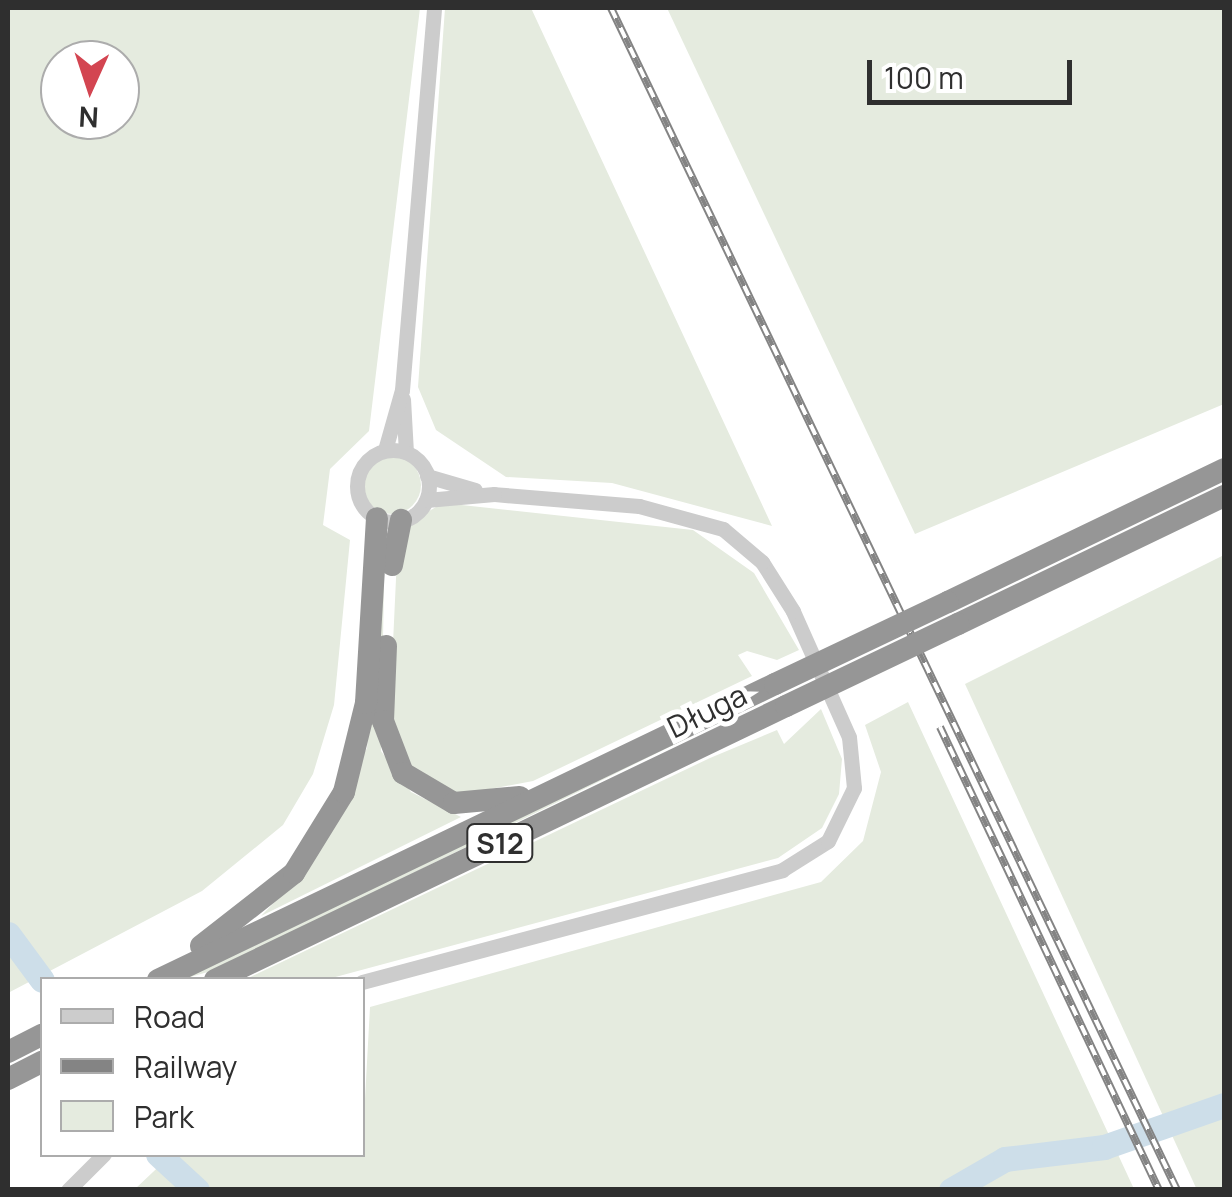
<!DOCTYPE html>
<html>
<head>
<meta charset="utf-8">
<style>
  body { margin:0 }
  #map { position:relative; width:1232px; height:1197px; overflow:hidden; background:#fff; font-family:Manrope,sans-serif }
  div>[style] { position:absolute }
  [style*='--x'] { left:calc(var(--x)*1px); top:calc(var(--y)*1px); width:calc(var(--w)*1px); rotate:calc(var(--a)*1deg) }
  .green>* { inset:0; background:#e5ebdf }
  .round { border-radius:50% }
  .river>* { height:25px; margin:-12.5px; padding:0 12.5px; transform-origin:12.5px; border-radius:12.5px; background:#cddee9 }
  .minor>* { height:15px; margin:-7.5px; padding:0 7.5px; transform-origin:7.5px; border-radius:7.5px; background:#ccc }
  .minor>.ring { margin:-7.5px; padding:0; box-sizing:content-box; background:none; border:15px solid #ccc; border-radius:50% }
  .highway>* { height:22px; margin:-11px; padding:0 11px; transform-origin:11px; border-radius:11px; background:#969696 }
  .rail>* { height:8px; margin-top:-4px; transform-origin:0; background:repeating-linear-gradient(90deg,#fff 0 11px,#848484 0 22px); box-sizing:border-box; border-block:2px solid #848484 }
  .highway-bridge>* { height:22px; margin:-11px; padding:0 11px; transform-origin:11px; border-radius:11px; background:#969696 }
  span { translate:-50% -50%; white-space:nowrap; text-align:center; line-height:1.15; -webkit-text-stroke:10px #fff; paint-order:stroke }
  .shield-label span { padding:2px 8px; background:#fff; border:2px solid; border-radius:8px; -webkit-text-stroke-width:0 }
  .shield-label { font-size:28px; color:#2f2f2f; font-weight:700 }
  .street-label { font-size:30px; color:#2f2f2f }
  .frame { position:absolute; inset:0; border:10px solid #2f2f2f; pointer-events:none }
  .legend { position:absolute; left:40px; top:977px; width:325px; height:180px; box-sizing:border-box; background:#fff; border:2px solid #acacac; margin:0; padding:12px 18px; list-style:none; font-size:30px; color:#2f2f2f }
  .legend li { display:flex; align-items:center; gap:20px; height:50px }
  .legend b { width:50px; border:2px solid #acacac }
  .north { position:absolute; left:40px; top:40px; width:100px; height:100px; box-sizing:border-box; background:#fff; border:2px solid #acacac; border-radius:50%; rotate:183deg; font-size:28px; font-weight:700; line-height:40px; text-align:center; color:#2f2f2f }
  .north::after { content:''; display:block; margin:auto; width:35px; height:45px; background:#d34551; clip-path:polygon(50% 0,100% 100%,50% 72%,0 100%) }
  .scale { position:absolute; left:867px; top:60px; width:205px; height:45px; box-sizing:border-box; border:5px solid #2f2f2f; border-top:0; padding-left:12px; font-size:30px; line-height:35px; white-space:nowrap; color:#2f2f2f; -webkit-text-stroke:8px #fff; paint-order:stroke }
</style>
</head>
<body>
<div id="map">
  <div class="green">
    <i style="clip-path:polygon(evenodd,8px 8px,420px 8px,369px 431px,330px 469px,323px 525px,350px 540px,334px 705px,313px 774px,283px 825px,202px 891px,8px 993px,8px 8px,60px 60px,120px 60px,120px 120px,60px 120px,60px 60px)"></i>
    <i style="clip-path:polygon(445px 8px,531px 8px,772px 526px,612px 483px,506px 477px,436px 430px,418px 387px)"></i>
    <i style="clip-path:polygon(667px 8px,1224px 8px,1224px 404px,915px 534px)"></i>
    <i class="round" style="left:363px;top:456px;width:58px;height:58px"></i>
    <i style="clip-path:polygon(443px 503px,693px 530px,754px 573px,799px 650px,777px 660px,747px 651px,738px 655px,752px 676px,533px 781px,459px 795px,416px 774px,396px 743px,390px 708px,397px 557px,410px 522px)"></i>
    <i style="clip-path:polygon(385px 527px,381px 751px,411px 792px,461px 817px,261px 916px,296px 880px,367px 748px)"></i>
    <i style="clip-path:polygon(1224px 555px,1224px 1189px,1197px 1190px,965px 684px)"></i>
    <i style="clip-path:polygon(767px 699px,218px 969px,180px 980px)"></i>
    <i style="clip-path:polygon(908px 702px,1134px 1189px,135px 1189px,171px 1155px,362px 1154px,370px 1007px,821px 882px,863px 841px,881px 772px,865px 725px)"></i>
    <i style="clip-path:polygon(821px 709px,842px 759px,839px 794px,822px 828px,778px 858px,328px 979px,246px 979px,710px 758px,777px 730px,784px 744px)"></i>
  </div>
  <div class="river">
    <i style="--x:8;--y:934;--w:57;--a:53.5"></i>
    <i style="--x:158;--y:1154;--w:53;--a:42.7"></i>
    <i style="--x:951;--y:1190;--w:62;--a:-29.9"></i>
    <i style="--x:1005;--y:1159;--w:100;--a:-6.9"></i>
    <i style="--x:1104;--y:1147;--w:127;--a:-19.3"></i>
  </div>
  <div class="minor">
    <i style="--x:403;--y:399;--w:53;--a:86.8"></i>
    <i style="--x:385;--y:450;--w:62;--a:-74.2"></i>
    <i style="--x:402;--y:390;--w:383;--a:-85.2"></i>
    <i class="ring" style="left:357px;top:450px;width:57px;height:57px"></i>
    <i style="--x:427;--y:476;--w:50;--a:16.3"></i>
    <i style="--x:362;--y:982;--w:435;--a:-14.9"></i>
    <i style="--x:782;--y:870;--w:54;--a:-32.2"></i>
    <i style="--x:828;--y:841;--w:59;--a:-63.9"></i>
    <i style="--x:854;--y:788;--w:51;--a:-95.6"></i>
    <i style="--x:849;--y:737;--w:138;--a:-114"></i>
    <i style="--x:793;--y:611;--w:58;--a:-122.3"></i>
    <i style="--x:762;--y:562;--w:51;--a:-139.8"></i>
    <i style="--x:723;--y:529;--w:87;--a:-164.7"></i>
    <i style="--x:639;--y:506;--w:145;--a:-175.3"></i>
    <i style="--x:494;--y:494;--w:68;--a:175"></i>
    <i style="--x:68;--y:1190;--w:51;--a:-45"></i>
  </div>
  <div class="highway">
    <i style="--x:392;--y:565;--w:46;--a:-78.7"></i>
    <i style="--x:948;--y:602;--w:306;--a:-25.7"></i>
    <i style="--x:958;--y:624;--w:295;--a:-25.7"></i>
    <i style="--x:386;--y:646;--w:75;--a:92.3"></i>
    <i style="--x:383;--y:721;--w:56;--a:69"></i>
    <i style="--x:403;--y:773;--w:59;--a:30.5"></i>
    <i style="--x:454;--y:803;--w:66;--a:-5.2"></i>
    <i style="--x:201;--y:946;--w:118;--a:-38.1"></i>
    <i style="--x:294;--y:873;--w:95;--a:-58.3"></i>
    <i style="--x:344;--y:792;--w:92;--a:-76.1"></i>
    <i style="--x:366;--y:703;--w:185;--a:-86.6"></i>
    <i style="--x:158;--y:980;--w:684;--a:-25.63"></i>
    <i style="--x:215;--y:980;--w:633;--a:-25.63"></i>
    <i style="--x:8;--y:1052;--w:38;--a:-27"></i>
    <i style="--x:8;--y:1079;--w:38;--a:-27"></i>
  </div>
  <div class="rail">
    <i style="--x:611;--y:8;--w:1311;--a:64.41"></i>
    <i style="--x:940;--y:727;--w:512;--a:64.69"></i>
  </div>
  <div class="highway-bridge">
    <i style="--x:775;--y:684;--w:191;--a:-25.4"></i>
    <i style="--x:786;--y:706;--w:191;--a:-25.5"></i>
  </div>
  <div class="shield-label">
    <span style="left:500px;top:843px">S12</span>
  </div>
  <div class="street-label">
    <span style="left:707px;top:711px;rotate:-26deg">Długa</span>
  </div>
  <div class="frame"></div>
  <ul class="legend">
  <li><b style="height:12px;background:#ccc"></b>Road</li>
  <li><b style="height:12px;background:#848484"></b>Railway</li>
  <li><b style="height:28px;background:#e5ebdf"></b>Park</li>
  </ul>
  <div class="north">N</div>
  <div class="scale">100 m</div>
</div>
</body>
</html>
